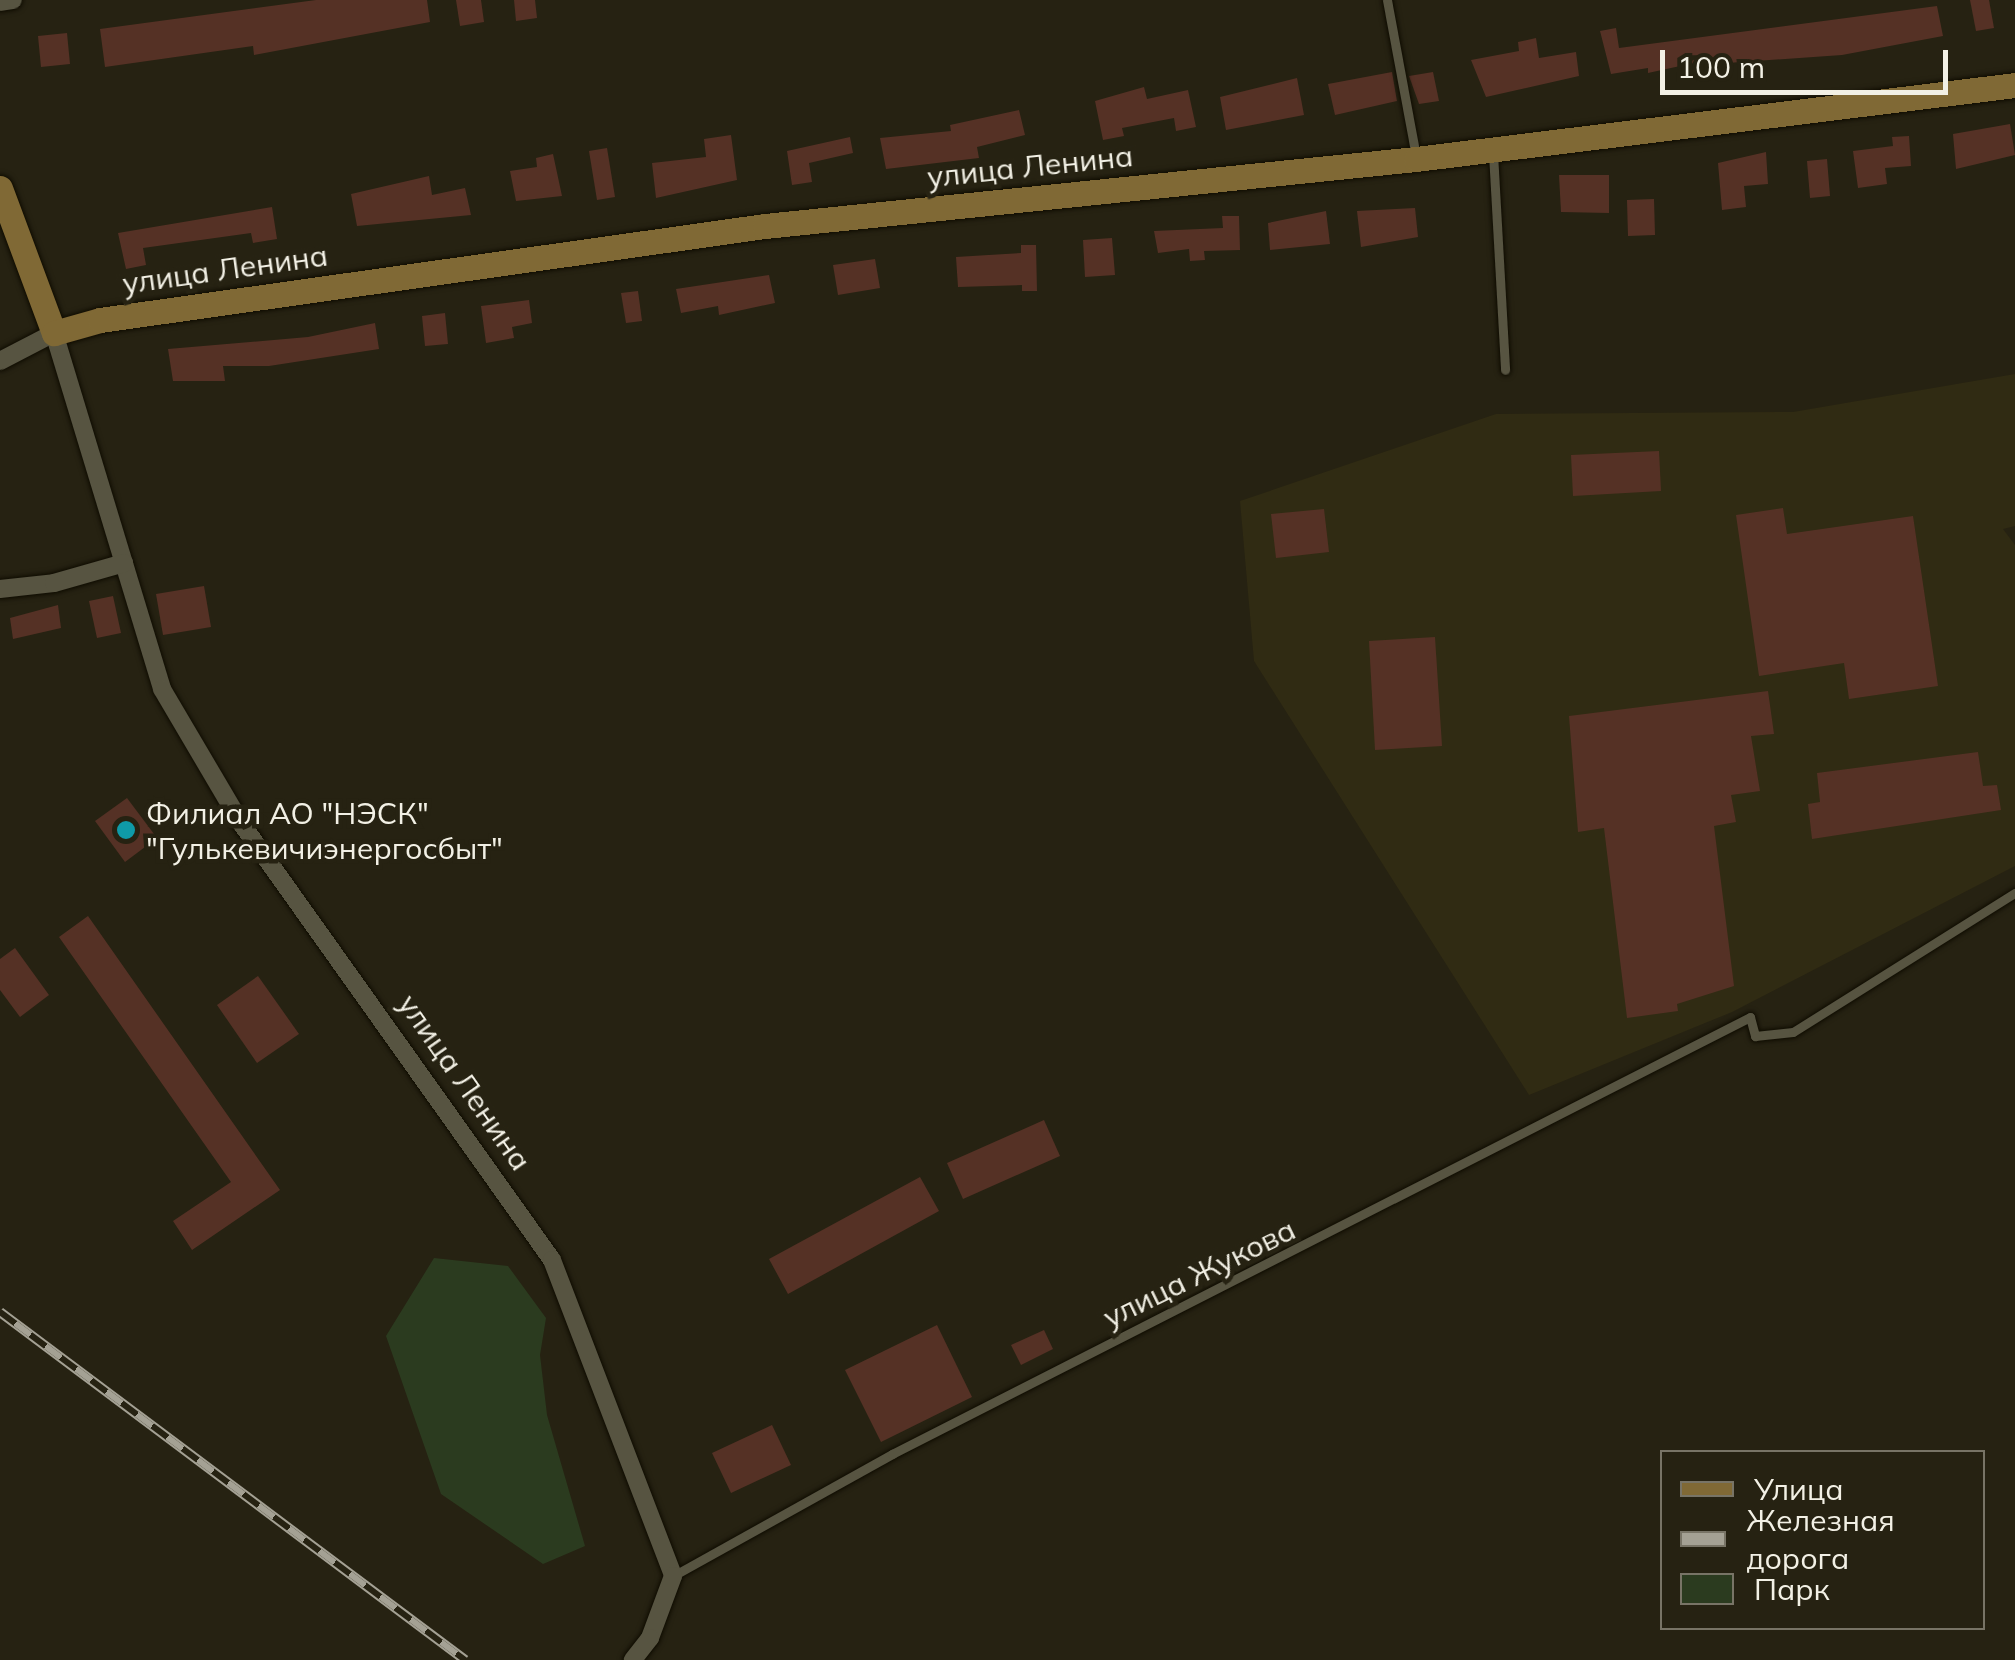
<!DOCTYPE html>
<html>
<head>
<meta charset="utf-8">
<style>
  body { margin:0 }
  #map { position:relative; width:2015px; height:1660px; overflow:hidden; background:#262212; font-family:Mulish,sans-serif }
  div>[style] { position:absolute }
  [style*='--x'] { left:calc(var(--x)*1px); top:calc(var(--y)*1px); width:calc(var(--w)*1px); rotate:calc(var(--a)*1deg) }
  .built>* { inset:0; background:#302b13 }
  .green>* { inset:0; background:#2b3b1f }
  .building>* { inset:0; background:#553125 }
  .roads { filter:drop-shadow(0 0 2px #0f0c01) drop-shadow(0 0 2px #0f0c01) }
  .lane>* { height:9px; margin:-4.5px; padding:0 4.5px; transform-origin:4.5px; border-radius:4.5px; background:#575441 }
  .street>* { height:18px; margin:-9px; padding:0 9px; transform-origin:9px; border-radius:9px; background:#575441 }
  .secondary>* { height:25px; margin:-12.5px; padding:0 12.5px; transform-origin:12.5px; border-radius:12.5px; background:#806935 }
  .rail>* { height:10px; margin-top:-5px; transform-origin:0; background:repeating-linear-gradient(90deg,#262212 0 19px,#a4a194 0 38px); box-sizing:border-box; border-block:2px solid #a4a194 }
  .dots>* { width:28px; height:28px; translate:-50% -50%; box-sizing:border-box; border:5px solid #262212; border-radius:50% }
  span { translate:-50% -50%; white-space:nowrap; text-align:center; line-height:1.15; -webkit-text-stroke:9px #262212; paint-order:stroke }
  .street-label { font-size:30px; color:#f2f0e5 }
  .poi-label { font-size:30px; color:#f2f0e5 }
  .left { translate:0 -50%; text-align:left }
  .legend { position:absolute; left:1660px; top:1450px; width:325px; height:180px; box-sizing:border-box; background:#262212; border:2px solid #787466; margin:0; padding:12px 18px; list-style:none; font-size:30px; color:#f2f0e5 }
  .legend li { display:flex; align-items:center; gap:20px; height:50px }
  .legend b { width:50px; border:2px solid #787466 }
  .scale { position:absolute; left:1660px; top:50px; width:288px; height:45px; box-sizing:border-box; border:5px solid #f2f0e5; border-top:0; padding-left:12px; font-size:30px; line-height:35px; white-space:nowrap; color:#f2f0e5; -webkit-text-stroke:8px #262212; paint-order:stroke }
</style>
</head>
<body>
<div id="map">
  <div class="built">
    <i style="clip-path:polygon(2015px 374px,2015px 526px,2003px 529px,2015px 545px,2015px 866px,1732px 1012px,1529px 1095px,1254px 661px,1240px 501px,1496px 414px,1793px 412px)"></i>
  </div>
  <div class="green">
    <i style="clip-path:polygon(434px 1258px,508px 1266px,546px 1318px,540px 1355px,547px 1415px,585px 1546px,543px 1564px,441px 1494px,386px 1336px)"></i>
  </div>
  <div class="building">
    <i style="clip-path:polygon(316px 0,427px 0,430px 22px,254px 55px,253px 46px,105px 67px,100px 29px)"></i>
    <i style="clip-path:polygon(456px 0,481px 0,484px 22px,460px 26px)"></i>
    <i style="clip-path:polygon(514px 0,535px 0,537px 18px,516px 21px)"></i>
    <i style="clip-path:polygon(1970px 0,1989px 0,1994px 28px,1976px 31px)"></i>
    <i style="clip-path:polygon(1937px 6px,1943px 36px,1842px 55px,1727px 63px,1726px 56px,1648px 73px,1648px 68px,1611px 74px,1600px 31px,1616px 28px,1619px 48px)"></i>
    <i style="clip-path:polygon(67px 33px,70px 64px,41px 67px,38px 36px)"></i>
    <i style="clip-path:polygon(1536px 38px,1539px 58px,1576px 52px,1579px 76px,1486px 97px,1471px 60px,1519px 51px,1518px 42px)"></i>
    <i style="clip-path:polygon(1392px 72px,1397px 101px,1335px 115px,1328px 84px)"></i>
    <i style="clip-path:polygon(1433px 72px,1439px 101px,1419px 104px,1409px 76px)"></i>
    <i style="clip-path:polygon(1297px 78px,1304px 115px,1226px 130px,1220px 97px)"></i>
    <i style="clip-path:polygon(1144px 87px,1147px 99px,1188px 90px,1196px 127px,1176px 131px,1174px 118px,1122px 128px,1124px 136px,1103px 140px,1095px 101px)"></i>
    <i style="clip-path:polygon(1019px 110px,1025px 135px,977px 147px,979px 158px,886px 169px,880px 138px,951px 131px,950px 125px)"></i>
    <i style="clip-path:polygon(2010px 124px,2015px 155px,1956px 169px,1953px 134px)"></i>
    <i style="clip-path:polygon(731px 135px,737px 180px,656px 198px,652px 163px,706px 157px,704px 139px)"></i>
    <i style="clip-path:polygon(1909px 136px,1911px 166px,1885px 168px,1887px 184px,1858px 188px,1853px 151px,1893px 146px,1892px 137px)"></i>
    <i style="clip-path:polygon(850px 137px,853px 153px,809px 163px,812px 182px,792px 185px,787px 151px)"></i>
    <i style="clip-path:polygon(607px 148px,615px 197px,597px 200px,589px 151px)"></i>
    <i style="clip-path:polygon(1766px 152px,1768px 184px,1744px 186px,1746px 207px,1722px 210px,1718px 163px)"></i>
    <i style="clip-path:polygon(553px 154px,562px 196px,516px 201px,510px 171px,537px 167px,536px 158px)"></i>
    <i style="clip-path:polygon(1827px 159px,1830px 196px,1810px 198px,1807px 161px)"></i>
    <i style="clip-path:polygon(1559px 175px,1609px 175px,1609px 213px,1561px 212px)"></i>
    <i style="clip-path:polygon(429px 176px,432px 195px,465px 188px,471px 215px,357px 226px,351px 194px)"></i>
    <i style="clip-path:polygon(1654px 199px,1655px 235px,1628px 236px,1627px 200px)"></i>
    <i style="clip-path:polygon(272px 207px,277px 239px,253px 243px,251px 233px,143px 248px,146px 265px,126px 269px,118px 233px)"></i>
    <i style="clip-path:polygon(1415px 208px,1418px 237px,1361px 247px,1357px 211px)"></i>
    <i style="clip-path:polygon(1326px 211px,1330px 244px,1270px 250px,1268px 223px)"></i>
    <i style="clip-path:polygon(1222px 216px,1239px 216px,1240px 250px,1204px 251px,1205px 260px,1190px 261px,1189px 249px,1158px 253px,1154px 231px,1223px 228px)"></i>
    <i style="clip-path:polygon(1112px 238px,1115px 275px,1085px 277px,1083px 240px)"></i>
    <i style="clip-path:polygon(1021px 245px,1036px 245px,1037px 291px,1022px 291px,1022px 285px,958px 287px,956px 257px,1021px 253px)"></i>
    <i style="clip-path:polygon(875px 259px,880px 288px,838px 295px,833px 265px)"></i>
    <i style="clip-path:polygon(769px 275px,775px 303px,719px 315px,718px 306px,681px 313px,676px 289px)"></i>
    <i style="clip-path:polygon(638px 291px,642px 321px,626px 323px,621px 293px)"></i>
    <i style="clip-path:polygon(529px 300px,532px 323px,512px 327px,514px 338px,486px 343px,481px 306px)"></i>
    <i style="clip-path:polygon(445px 313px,448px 344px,425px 346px,422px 316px)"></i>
    <i style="clip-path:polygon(375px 323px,379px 349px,269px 366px,223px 366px,225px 381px,173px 381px,168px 349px,308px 337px)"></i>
    <i style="clip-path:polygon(1659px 451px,1661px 491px,1573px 496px,1571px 455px)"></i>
    <i style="clip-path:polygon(1783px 508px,1787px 534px,1913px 516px,1938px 686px,1849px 699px,1844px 663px,1759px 676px,1736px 515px)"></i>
    <i style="clip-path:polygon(1324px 509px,1329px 552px,1276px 558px,1271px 514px)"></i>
    <i style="clip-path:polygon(204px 586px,211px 627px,163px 635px,156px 594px)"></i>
    <i style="clip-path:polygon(113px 596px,121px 633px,97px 638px,89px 601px)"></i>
    <i style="clip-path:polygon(58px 605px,61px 628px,13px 639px,10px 618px)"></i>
    <i style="clip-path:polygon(1435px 637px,1442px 746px,1375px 750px,1369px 641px)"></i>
    <i style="clip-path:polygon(1768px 691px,1774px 734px,1751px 736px,1760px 791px,1731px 795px,1736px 822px,1714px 826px,1734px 986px,1677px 1004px,1678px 1011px,1627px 1018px,1604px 828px,1578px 832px,1569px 716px)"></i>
    <i style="clip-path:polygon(1978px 752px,1983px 786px,1997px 785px,2001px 810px,1812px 839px,1808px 804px,1820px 802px,1817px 773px)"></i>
    <i style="clip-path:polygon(127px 798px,157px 838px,125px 862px,95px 821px)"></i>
    <i style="clip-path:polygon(88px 916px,280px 1190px,192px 1250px,173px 1221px,231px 1182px,59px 937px)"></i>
    <i style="clip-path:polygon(15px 948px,49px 995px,20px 1017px,0 990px,0 959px)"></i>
    <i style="clip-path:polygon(258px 976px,299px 1034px,257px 1063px,217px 1005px)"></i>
    <i style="clip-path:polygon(1044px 1120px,1060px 1156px,963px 1199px,947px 1163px)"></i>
    <i style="clip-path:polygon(920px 1177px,939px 1211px,788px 1294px,769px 1259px)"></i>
    <i style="clip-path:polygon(937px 1325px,972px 1397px,881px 1442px,845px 1370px)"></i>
    <i style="clip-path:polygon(1044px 1330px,1053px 1349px,1021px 1365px,1011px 1345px)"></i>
    <i style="clip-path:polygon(772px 1425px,791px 1465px,731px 1493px,712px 1453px)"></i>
  </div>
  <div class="roads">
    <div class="lane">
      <i style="--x:1387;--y:0;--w:160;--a:79.5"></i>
      <i style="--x:1493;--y:153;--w:217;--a:86.8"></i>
      <i style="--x:673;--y:1576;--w:251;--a:-29.1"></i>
      <i style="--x:892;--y:1454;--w:963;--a:-26.99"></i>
      <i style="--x:1750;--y:1017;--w:20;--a:75"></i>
      <i style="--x:1755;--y:1036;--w:38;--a:-6"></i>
      <i style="--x:1793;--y:1032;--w:262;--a:-32.1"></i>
    </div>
    <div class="street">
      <i style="--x:0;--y:2;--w:13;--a:-9"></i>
      <i style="--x:0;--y:361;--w:61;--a:-27.4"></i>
      <i style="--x:54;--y:333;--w:372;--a:73.1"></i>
      <i style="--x:162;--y:689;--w:156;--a:59.5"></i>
      <i style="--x:241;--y:823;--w:536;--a:54.56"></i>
      <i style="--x:552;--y:1260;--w:338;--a:69"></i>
      <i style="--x:673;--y:1576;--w:66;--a:110.4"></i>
      <i style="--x:650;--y:1638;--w:28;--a:128"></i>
      <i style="--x:0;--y:589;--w:54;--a:-6.3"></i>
      <i style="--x:54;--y:583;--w:73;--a:-15.9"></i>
    </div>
    <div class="secondary">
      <i style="--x:0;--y:188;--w:155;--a:69.6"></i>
      <i style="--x:54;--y:333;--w:48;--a:-15.8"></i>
      <i style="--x:100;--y:320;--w:672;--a:-8.05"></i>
      <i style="--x:765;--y:226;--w:654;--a:-5.88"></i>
      <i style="--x:1416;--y:159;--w:604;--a:-7.04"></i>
    </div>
  </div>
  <div class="rail">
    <i style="--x:0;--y:1312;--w:581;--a:36.81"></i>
  </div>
  <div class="dots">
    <i style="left:126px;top:830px;background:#0f9aa8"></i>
  </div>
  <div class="street-label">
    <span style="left:1030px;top:166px;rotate:-6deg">улица Ленина</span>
    <span style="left:225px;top:269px;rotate:-8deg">улица Ленина</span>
    <span style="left:465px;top:1082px;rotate:55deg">улица Ленина</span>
    <span style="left:1199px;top:1273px;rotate:-26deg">улица Жукова</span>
  </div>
  <div class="poi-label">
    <span class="left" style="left:146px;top:830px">Филиал АО "НЭСК"<br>"Гулькевичиэнергосбыт"</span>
  </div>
  <ul class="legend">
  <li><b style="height:12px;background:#806935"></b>Улица</li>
  <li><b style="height:12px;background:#a4a194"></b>Железная дорога</li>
  <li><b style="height:28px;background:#2b3b1f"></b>Парк</li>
  </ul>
  <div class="scale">100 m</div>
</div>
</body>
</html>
